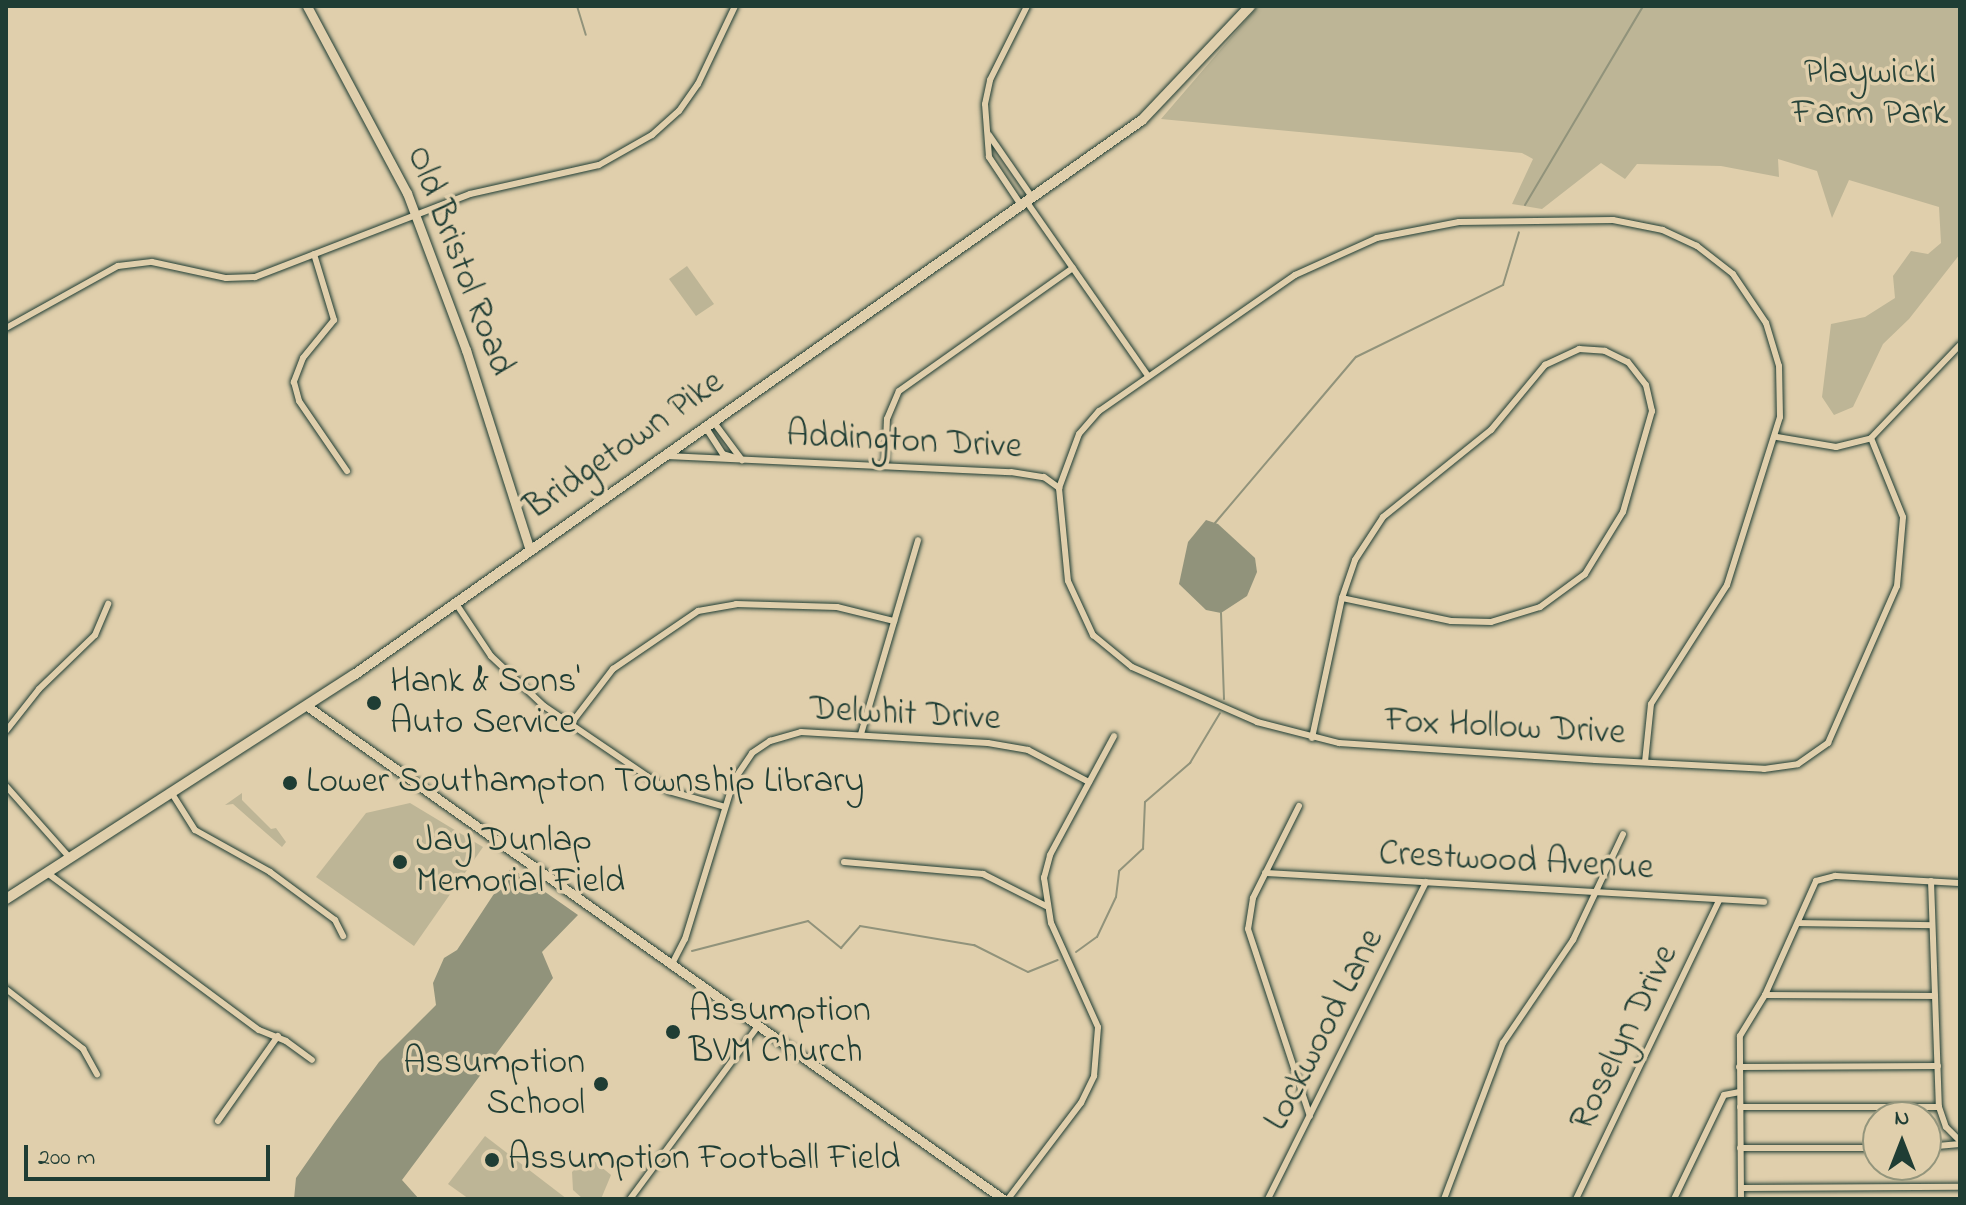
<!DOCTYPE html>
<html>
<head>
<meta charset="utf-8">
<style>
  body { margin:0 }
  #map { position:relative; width:1966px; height:1205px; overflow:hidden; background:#e0cfac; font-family:"Indie Flower",sans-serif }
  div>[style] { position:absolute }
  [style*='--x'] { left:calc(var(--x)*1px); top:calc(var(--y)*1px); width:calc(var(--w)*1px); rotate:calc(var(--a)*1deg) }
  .green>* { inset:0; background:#bdb596 }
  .water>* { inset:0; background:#91937b }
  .stream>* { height:2px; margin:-1px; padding:0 1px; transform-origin:1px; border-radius:1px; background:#91937b }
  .roads { filter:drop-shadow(0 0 2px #1f3d34) drop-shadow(0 0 2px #1f3d34) }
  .minor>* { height:6px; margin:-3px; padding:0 3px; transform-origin:3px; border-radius:3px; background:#e0cfac }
  .secondary>* { height:9px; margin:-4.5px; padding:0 4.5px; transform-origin:4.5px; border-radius:4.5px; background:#e0cfac }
  .primary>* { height:10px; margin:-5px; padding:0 5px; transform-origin:5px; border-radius:5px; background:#e0cfac }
  .dots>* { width:22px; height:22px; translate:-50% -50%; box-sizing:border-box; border:4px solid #e0cfac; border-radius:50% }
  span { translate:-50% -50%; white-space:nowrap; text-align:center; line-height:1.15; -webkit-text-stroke:7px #e0cfac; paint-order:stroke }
  .park-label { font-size:36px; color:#274339 }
  .street-label { font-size:36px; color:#1f3d34 }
  .poi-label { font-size:36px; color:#1f3d34 }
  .left { translate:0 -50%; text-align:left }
  .right { translate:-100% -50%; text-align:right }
  .frame { position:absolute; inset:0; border:8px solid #1f3d34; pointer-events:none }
  .north { position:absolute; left:1862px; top:1101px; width:80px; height:80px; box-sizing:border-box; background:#e0cfac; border:2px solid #93957c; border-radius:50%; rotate:0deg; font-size:22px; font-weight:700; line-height:32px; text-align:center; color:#1f3d34 }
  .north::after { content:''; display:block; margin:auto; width:28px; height:36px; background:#1f3d34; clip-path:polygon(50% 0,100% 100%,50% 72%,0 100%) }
  .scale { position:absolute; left:24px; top:1145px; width:246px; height:36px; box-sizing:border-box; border:4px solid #1f3d34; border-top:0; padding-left:10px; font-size:24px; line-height:28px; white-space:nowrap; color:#1f3d34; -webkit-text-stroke:6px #e0cfac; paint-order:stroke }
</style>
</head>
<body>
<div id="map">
  <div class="green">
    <i style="clip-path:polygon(1258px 6px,1960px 6px,1960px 254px,1909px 319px,1883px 344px,1853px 407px,1834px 415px,1822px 397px,1831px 324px,1865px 317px,1895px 298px,1893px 276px,1911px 251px,1928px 254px,1941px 243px,1939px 207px,1849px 180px,1832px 218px,1817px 171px,1778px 159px,1779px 177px,1721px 166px,1637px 164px,1625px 179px,1601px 163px,1542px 209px,1512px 204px,1533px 159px,1522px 153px,1161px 119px)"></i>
    <i style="clip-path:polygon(687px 266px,714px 304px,696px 316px,669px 279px)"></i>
    <i style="clip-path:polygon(242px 793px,242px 800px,271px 829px,276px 828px,286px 842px,282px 847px,233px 804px,225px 805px)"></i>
    <i style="clip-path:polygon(410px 803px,483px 847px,414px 946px,316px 877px,366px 813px)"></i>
    <i style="clip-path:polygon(485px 1136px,567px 1199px,469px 1199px,448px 1184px)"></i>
    <i style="clip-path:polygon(588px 1156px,611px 1175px,601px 1199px,583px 1199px,573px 1190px,572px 1172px)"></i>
  </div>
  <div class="water">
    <i style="clip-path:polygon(1206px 520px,1218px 524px,1255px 558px,1257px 572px,1247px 596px,1221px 613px,1206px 610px,1179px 584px,1188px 542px)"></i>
    <i style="clip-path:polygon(511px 868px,578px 915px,542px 952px,553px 978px,402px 1180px,419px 1199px,294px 1199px,296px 1178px,335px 1122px,379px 1062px,436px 1005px,433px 983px,444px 958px,457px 950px)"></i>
  </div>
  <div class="stream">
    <i style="--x:577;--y:6;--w:30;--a:73"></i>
    <i style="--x:1525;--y:205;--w:231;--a:-59.3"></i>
    <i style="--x:1215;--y:523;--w:218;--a:-49.7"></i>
    <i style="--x:1356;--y:357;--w:164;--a:-26.1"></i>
    <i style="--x:1503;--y:285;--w:55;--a:-73.2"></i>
    <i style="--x:1221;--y:613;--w:86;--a:88"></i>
    <i style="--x:692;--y:951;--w:120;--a:-14.5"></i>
    <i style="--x:808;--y:921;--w:43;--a:39.3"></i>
    <i style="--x:841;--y:948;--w:29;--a:-49"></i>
    <i style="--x:860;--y:926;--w:116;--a:9.5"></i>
    <i style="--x:974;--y:945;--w:60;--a:26.6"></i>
    <i style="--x:1028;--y:972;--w:32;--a:-22"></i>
    <i style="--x:1076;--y:952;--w:26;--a:-36"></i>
    <i style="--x:1097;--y:937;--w:44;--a:-64.6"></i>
    <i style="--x:1116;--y:897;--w:26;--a:-83"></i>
    <i style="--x:1119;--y:871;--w:33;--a:-43"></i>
    <i style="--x:1143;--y:849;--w:47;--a:-87.6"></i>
    <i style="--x:1145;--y:802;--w:60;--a:-40.9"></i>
    <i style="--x:1190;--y:763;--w:58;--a:-59"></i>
  </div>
  <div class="roads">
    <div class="minor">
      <i style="--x:989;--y:135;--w:75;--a:55.3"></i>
      <i style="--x:1026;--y:201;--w:213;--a:55.1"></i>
      <i style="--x:1021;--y:205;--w:58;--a:-123.7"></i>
      <i style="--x:989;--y:157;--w:53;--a:-94.3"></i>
      <i style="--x:985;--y:104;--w:25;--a:-78"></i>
      <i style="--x:990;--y:80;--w:83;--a:-63.4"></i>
      <i style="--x:314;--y:254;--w:69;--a:73.1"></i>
      <i style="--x:334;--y:320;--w:49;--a:129.2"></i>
      <i style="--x:303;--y:358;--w:26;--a:111"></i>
      <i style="--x:294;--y:382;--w:20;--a:75"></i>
      <i style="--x:299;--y:401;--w:85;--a:55.6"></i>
      <i style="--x:6;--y:328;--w:128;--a:-29"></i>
      <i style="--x:118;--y:266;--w:34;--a:-7"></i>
      <i style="--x:152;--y:262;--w:76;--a:12.2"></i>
      <i style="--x:226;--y:278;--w:29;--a:-2"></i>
      <i style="--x:255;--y:277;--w:230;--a:-21.1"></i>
      <i style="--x:470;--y:194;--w:132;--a:-12.7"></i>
      <i style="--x:599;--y:165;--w:61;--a:-29.5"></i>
      <i style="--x:652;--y:135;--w:36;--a:-42"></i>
      <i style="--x:679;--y:111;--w:33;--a:-55"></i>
      <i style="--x:698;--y:84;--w:86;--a:-64.6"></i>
      <i style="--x:1579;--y:349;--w:26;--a:4"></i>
      <i style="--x:1605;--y:351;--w:25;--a:26"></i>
      <i style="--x:1628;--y:362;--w:29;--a:52"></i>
      <i style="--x:1646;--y:385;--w:27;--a:77"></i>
      <i style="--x:1652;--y:411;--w:105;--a:106"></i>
      <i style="--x:1623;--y:512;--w:73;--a:121.5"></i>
      <i style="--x:1585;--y:574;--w:56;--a:143.7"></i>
      <i style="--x:1540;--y:607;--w:51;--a:163"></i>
      <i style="--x:1491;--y:622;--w:40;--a:-178.6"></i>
      <i style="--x:1451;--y:621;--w:111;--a:-168.1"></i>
      <i style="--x:1342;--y:598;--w:40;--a:-71.1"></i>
      <i style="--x:1355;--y:560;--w:51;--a:-56.9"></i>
      <i style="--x:1383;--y:517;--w:139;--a:-38.9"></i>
      <i style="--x:1491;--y:430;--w:85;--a:-50.3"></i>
      <i style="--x:1545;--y:365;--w:38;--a:-25"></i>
      <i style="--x:713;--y:421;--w:49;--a:53.4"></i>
      <i style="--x:706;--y:428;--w:31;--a:57"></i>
      <i style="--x:723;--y:454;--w:14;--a:17"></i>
      <i style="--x:1777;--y:437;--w:60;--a:9.6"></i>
      <i style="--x:1836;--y:447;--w:36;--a:-14"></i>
      <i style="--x:1871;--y:438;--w:129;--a:-46.3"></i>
      <i style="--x:667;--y:456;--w:344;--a:2.7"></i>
      <i style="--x:1011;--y:472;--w:33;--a:9"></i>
      <i style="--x:1044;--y:477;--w:19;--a:36"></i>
      <i style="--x:885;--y:466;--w:47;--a:-87.6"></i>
      <i style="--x:887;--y:419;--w:30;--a:-67"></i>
      <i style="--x:899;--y:391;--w:213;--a:-35.3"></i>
      <i style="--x:455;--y:602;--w:65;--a:56.3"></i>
      <i style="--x:491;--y:656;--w:73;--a:43.3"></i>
      <i style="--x:544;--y:706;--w:151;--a:34.2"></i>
      <i style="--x:669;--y:791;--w:58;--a:15.9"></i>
      <i style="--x:570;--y:725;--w:71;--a:-52.5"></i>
      <i style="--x:613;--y:669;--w:103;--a:-34.3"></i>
      <i style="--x:698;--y:611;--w:39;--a:-10"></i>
      <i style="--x:736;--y:604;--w:101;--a:1.7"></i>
      <i style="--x:837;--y:607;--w:59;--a:13.8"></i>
      <i style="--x:6;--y:731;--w:53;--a:-51.8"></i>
      <i style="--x:39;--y:689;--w:78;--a:-44"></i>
      <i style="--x:95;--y:635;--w:34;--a:-67"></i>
      <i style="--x:861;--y:734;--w:202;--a:-73.6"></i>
      <i style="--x:1312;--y:738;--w:143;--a:-77.9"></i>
      <i style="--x:1645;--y:762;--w:58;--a:-84.1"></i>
      <i style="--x:1651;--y:704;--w:141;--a:-57.4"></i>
      <i style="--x:1727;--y:585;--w:176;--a:-72.5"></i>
      <i style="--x:1780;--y:417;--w:51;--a:-91.1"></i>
      <i style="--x:1779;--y:366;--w:45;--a:-106.8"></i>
      <i style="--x:1766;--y:323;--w:59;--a:-124"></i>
      <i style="--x:1733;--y:274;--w:46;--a:-142.1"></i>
      <i style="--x:1697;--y:246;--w:38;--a:-155"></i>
      <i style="--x:1663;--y:230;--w:51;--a:-168.7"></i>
      <i style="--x:1613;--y:220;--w:154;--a:179.3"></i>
      <i style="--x:1459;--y:222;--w:84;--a:169"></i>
      <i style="--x:1377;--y:238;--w:90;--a:155.7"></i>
      <i style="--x:1295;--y:275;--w:239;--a:145.2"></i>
      <i style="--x:1099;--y:411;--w:30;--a:131"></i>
      <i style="--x:1079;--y:434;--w:58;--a:110.3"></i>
      <i style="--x:1059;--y:488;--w:93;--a:84.5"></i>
      <i style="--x:1068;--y:581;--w:60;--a:65.2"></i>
      <i style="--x:1093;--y:635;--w:50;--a:39.4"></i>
      <i style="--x:1132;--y:667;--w:137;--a:23.7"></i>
      <i style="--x:1257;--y:722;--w:85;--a:14.4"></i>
      <i style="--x:1339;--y:743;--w:257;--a:3.8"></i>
      <i style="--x:1595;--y:760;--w:169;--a:3"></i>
      <i style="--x:1764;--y:769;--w:34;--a:-8"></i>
      <i style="--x:1798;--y:764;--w:37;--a:-35"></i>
      <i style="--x:1828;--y:743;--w:171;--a:-66.3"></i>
      <i style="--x:1897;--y:586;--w:69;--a:-85"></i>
      <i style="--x:1903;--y:517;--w:85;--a:-112.1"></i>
      <i style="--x:6;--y:786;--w:95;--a:48.4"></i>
      <i style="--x:171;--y:792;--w:45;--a:57.7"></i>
      <i style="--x:195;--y:830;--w:86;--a:29.2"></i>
      <i style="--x:270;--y:872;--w:81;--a:36.4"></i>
      <i style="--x:335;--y:920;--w:18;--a:63"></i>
      <i style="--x:1299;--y:806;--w:103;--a:116.6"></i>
      <i style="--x:1253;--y:898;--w:31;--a:99"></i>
      <i style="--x:1248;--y:929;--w:197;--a:71.7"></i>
      <i style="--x:844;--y:862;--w:140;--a:4.9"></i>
      <i style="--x:983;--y:874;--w:71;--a:26.9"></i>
      <i style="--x:46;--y:872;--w:265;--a:36.6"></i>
      <i style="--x:259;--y:1030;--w:29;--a:22"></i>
      <i style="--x:286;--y:1041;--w:32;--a:36"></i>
      <i style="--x:1265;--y:873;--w:500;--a:3.3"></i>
      <i style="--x:1931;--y:881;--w:226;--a:88"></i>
      <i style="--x:1939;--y:1107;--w:21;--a:71"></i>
      <i style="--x:1946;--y:1127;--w:20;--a:45"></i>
      <i style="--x:1798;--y:923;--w:134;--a:0.9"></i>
      <i style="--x:671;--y:966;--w:30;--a:-63"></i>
      <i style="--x:685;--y:939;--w:166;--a:-72.9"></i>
      <i style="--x:734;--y:780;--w:32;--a:-56"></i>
      <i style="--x:752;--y:753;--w:22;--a:-34"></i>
      <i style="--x:770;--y:741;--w:32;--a:-16"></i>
      <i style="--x:801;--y:732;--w:187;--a:3.4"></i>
      <i style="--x:988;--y:743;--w:41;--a:9.9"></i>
      <i style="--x:1028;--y:750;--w:69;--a:27.7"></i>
      <i style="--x:6;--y:989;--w:98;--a:37.9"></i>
      <i style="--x:83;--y:1049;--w:29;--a:61"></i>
      <i style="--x:1765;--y:995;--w:170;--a:0.3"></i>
      <i style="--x:1739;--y:1067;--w:199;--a:-0.3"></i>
      <i style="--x:1740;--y:1107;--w:199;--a:0"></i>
      <i style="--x:218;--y:1121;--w:104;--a:-54.8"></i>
      <i style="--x:1926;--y:1147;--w:34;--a:-5"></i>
      <i style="--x:1740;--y:1148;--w:138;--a:0"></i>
      <i style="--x:1741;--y:1188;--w:219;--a:-0.3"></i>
      <i style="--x:630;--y:1199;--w:215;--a:-53.5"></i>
      <i style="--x:1008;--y:1199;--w:121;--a:-52.8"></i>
      <i style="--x:1081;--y:1103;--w:30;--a:-64"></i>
      <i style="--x:1094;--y:1076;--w:49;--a:-85.3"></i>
      <i style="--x:1098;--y:1027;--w:114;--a:-114.3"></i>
      <i style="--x:1051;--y:923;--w:46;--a:-98.8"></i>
      <i style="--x:1044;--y:878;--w:24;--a:-75"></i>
      <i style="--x:1050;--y:855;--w:135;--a:-61.7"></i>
      <i style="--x:1268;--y:1199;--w:354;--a:-63.5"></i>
      <i style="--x:1444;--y:1199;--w:167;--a:-69.3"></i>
      <i style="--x:1503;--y:1043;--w:125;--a:-55.8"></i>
      <i style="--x:1573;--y:940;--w:117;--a:-64.7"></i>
      <i style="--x:1576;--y:1199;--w:331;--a:-64.4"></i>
      <i style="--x:1674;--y:1199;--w:115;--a:-64.3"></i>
      <i style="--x:1724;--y:1095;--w:16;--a:-11"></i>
      <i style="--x:1741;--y:1199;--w:163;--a:-90.4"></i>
      <i style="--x:1740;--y:1036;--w:48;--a:-58.6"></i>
      <i style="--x:1765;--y:995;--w:125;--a:-65.9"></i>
      <i style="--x:1816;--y:881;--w:20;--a:-15"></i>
      <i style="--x:1835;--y:876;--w:125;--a:3.2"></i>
    </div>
    <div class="secondary">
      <i style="--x:307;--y:6;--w:212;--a:61.9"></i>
      <i style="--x:407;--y:193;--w:168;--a:69.4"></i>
      <i style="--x:466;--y:350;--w:207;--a:72.3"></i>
      <i style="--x:307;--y:706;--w:853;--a:35.31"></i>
    </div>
    <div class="primary">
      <i style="--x:6;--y:899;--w:414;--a:-32.8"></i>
      <i style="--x:354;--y:675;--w:964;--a:-35.16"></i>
      <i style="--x:1142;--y:120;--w:157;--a:-46.5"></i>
    </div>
  </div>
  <div class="dots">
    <i style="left:374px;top:703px;background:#1f3d34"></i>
    <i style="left:290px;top:783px;background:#1f3d34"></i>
    <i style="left:400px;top:862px;background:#1f3d34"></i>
    <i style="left:673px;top:1032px;background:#1f3d34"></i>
    <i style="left:601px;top:1084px;background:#1f3d34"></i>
    <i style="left:492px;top:1160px;background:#1f3d34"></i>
  </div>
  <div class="park-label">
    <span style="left:1870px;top:94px">Playwicki<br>Farm Park</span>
  </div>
  <div class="street-label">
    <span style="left:459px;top:261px;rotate:69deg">Old Bristol Road</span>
    <span style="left:904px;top:442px;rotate:3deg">Addington Drive</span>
    <span style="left:625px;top:446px;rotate:-35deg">Bridgetown Pike</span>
    <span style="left:905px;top:715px;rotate:3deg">Delwhit Drive</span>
    <span style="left:1505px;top:728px;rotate:3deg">Fox Hollow Drive</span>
    <span style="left:1516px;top:862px;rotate:3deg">Crestwood Avenue</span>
    <span style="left:1325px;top:1030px;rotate:-63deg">Lockwood Lane</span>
    <span style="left:1625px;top:1038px;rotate:-64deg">Roselyn Drive</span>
  </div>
  <div class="poi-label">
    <span class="left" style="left:390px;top:703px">Hank &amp; Sons'<br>Auto Service</span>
    <span class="left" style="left:306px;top:783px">Lower Southampton Township Library</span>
    <span class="left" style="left:416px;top:862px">Jay Dunlap<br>Memorial Field</span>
    <span class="left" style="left:689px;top:1032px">Assumption<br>BVM Church</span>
    <span class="right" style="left:585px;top:1084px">Assumption<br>School</span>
    <span class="left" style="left:508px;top:1160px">Assumption Football Field</span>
  </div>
  <div class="frame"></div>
  <div class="north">N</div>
  <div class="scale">200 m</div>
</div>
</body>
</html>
